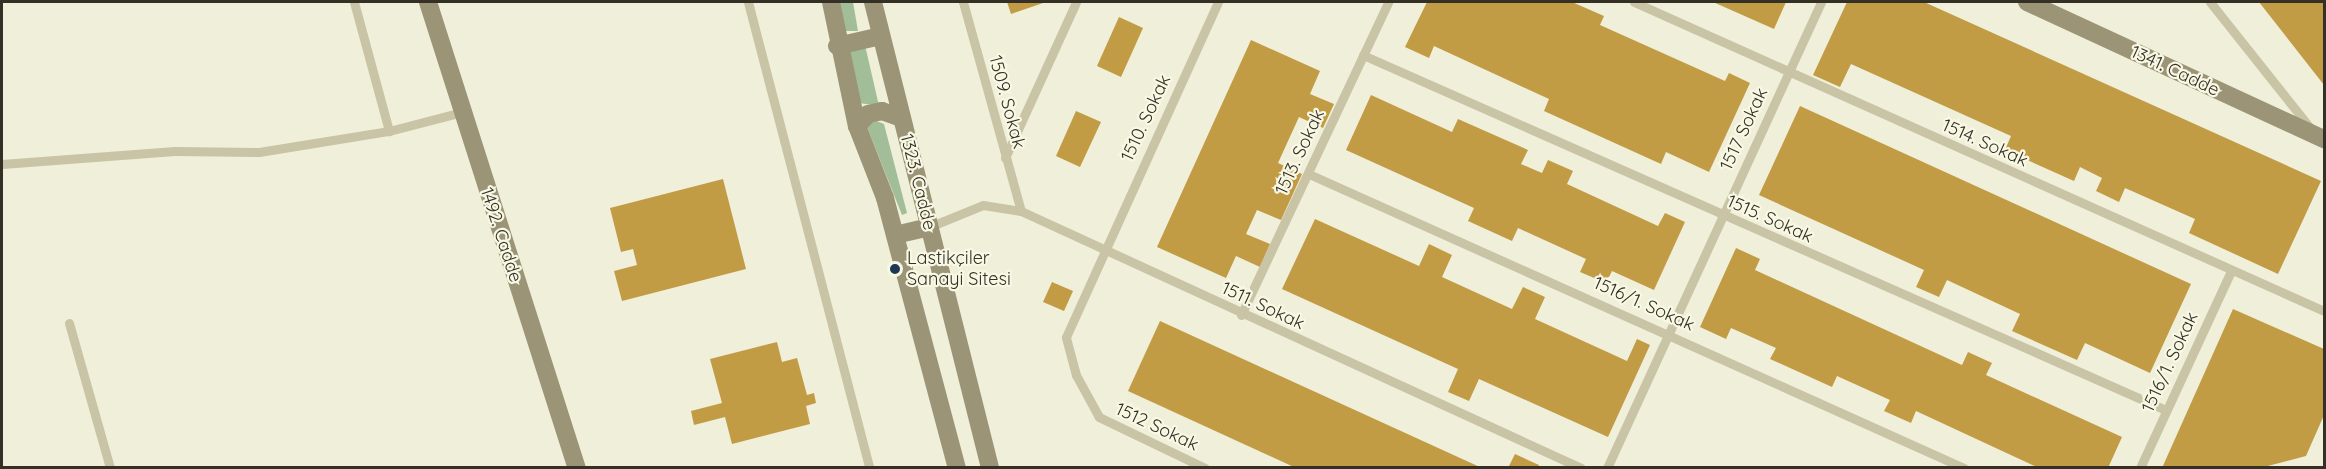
<!DOCTYPE html>
<html>
<head>
<meta charset="utf-8">
<style>
  body { margin:0 }
  #map { position:relative; width:2326px; height:469px; overflow:hidden; background:#f0efd9; font-family:Quicksand,sans-serif }
  div>[style] { position:absolute }
  [style*='--x'] { left:calc(var(--x)*1px); top:calc(var(--y)*1px); width:calc(var(--w)*1px); rotate:calc(var(--a)*1deg) }
  .green>* { inset:0; background:#a1be99 }
  .building>* { inset:0; background:#c29b45 }
  .lane>* { height:9px; margin:-4.5px; padding:0 4.5px; transform-origin:4.5px; border-radius:4.5px; background:#c8c4a5 }
  .secondary>* { height:18px; margin:-9px; padding:0 9px; transform-origin:9px; border-radius:9px; background:#9b9477 }
  .dots>* { width:16px; height:16px; translate:-50% -50%; box-sizing:border-box; border:3px solid #f8f8e4; border-radius:50% }
  span { translate:-50% -50%; white-space:nowrap; text-align:center; line-height:1.15; -webkit-text-stroke:4.5px #f8f8e4; paint-order:stroke }
  .street-label { font-size:18px; color:#343026 }
  .poi-label { font-size:18px; color:#343026 }
  .left { translate:0 -50%; text-align:left }
  .frame { position:absolute; inset:0; border:3px solid #343026; pointer-events:none }
</style>
</head>
<body>
<div id="map">
  <div class="green">
    <i style="clip-path:polygon(838px 2px,853px 2px,858px 31px,845px 31px)"></i>
    <i style="clip-path:polygon(865px 45px,879px 106px,859px 103px,844px 54px)"></i>
    <i style="clip-path:polygon(874px 120px,884px 124px,907px 213px,902px 215px,867px 127px)"></i>
  </div>
  <div class="building">
    <i style="clip-path:polygon(1007px 2px,1046px 2px,1011px 14px)"></i>
    <i style="clip-path:polygon(1427px 2px,1572px 2px,1604px 16px,1600px 25px,1725px 81px,1729px 73px,1750px 83px,1709px 172px,1666px 152px,1661px 164px,1544px 111px,1549px 99px,1434px 46px,1429px 58px,1405px 47px)"></i>
    <i style="clip-path:polygon(1713px 2px,1786px 2px,1774px 29px)"></i>
    <i style="clip-path:polygon(1847px 2px,1924px 2px,2321px 181px,2278px 274px,2189px 233px,2195px 219px,2125px 188px,2119px 202px,2096px 191px,2102px 178px,2080px 167px,2074px 181px,2005px 150px,2011px 136px,1851px 64px,1840px 87px,1813px 75px)"></i>
    <i style="clip-path:polygon(2259px 2px,2324px 2px,2324px 85px)"></i>
    <i style="clip-path:polygon(1119px 17px,1143px 28px,1121px 77px,1097px 66px)"></i>
    <i style="clip-path:polygon(1251px 40px,1320px 71px,1310px 94px,1334px 104px,1323px 128px,1299px 117px,1278px 163px,1302px 174px,1281px 220px,1257px 210px,1246px 234px,1270px 244px,1260px 267px,1236px 256px,1226px 278px,1157px 247px)"></i>
    <i style="clip-path:polygon(1371px 95px,1452px 132px,1458px 119px,1528px 150px,1521px 164px,1542px 173px,1548px 160px,1573px 171px,1567px 184px,1658px 226px,1665px 213px,1685px 222px,1654px 290px,1612px 271px,1606px 283px,1580px 272px,1586px 259px,1518px 228px,1512px 241px,1468px 221px,1474px 208px,1346px 150px)"></i>
    <i style="clip-path:polygon(1800px 106px,2191px 284px,2150px 373px,2085px 343px,2077px 360px,2012px 331px,2020px 314px,1947px 280px,1939px 297px,1916px 287px,1924px 270px,1759px 195px)"></i>
    <i style="clip-path:polygon(1076px 111px,1101px 122px,1080px 167px,1056px 156px)"></i>
    <i style="clip-path:polygon(723px 179px,746px 269px,622px 301px,614px 271px,637px 265px,633px 249px,621px 252px,610px 208px)"></i>
    <i style="clip-path:polygon(1315px 219px,1419px 266px,1429px 244px,1452px 255px,1442px 277px,1512px 309px,1523px 287px,1545px 297px,1535px 319px,1627px 361px,1637px 339px,1650px 345px,1608px 437px,1479px 379px,1469px 401px,1448px 392px,1458px 369px,1282px 289px)"></i>
    <i style="clip-path:polygon(1736px 248px,1760px 259px,1755px 270px,1962px 365px,1968px 352px,1992px 363px,1986px 375px,2122px 437px,2108px 468px,2039px 468px,1916px 411px,1911px 423px,1884px 411px,1890px 400px,1837px 376px,1832px 387px,1770px 359px,1776px 348px,1731px 328px,1726px 339px,1700px 327px)"></i>
    <i style="clip-path:polygon(1052px 282px,1073px 291px,1064px 311px,1043px 302px)"></i>
    <i style="clip-path:polygon(2233px 309px,2324px 349px,2324px 415px,2306px 456px,2260px 468px,2162px 468px)"></i>
    <i style="clip-path:polygon(1160px 321px,1482px 468px,1296px 468px,1128px 391px)"></i>
    <i style="clip-path:polygon(777px 342px,782px 362px,797px 358px,807px 395px,814px 393px,816px 403px,806px 406px,810px 424px,732px 444px,725px 417px,694px 425px,691px 411px,722px 403px,710px 359px)"></i>
    <i style="clip-path:polygon(1515px 454px,1539px 465px,1538px 468px,1508px 468px)"></i>
  </div>
  <div class="lane">
    <i style="--x:354;--y:2;--w:134;--a:74.8"></i>
    <i style="--x:748;--y:2;--w:481;--a:75.4"></i>
    <i style="--x:963;--y:2;--w:217;--a:74.5"></i>
    <i style="--x:1634;--y:2;--w:756;--a:24.12"></i>
    <i style="--x:2210;--y:2;--w:162;--a:51.5"></i>
    <i style="--x:1363;--y:55;--w:878;--a:23.85"></i>
    <i style="--x:1005;--y:158;--w:171;--a:-65.5"></i>
    <i style="--x:2;--y:164;--w:173;--a:-4.3"></i>
    <i style="--x:175;--y:151;--w:84;--a:0.7"></i>
    <i style="--x:259;--y:152;--w:132;--a:-9.2"></i>
    <i style="--x:389;--y:131;--w:75;--a:-14.6"></i>
    <i style="--x:1309;--y:174;--w:718;--a:24.17"></i>
    <i style="--x:929;--y:227;--w:58;--a:-22.2"></i>
    <i style="--x:983;--y:205;--w:38;--a:9"></i>
    <i style="--x:1021;--y:211;--w:616;--a:24.65"></i>
    <i style="--x:1241;--y:315;--w:346;--a:-64.8"></i>
    <i style="--x:69;--y:323;--w:151;--a:74.2"></i>
    <i style="--x:1205;--y:468;--w:118;--a:-154.3"></i>
    <i style="--x:1099;--y:417;--w:48;--a:-118.7"></i>
    <i style="--x:1076;--y:375;--w:39;--a:-105"></i>
    <i style="--x:1066;--y:337;--w:368;--a:-65.6"></i>
    <i style="--x:1607;--y:468;--w:513;--a:-65.33"></i>
    <i style="--x:2140;--y:468;--w:217;--a:-65.2"></i>
  </div>
  <div class="secondary">
    <i style="--x:428;--y:2;--w:489;--a:72.3"></i>
    <i style="--x:831;--y:2;--w:127;--a:78.2"></i>
    <i style="--x:857;--y:126;--w:77;--a:68.7"></i>
    <i style="--x:885;--y:198;--w:279;--a:75.1"></i>
    <i style="--x:873;--y:2;--w:480;--a:75.9"></i>
    <i style="--x:2027;--y:2;--w:327;--a:24.8"></i>
    <i style="--x:837;--y:46;--w:45;--a:-12.8"></i>
    <i style="--x:857;--y:126;--w:16;--a:-47"></i>
    <i style="--x:868;--y:114;--w:14;--a:-12"></i>
    <i style="--x:882;--y:111;--w:20;--a:20"></i>
    <i style="--x:895;--y:235;--w:35;--a:-13"></i>
  </div>
  <div class="dots">
    <i style="left:895px;top:269px;background:#1d3853"></i>
  </div>
  <div class="street-label">
    <span style="left:2175px;top:71px;rotate:25deg">1341. Cadde</span>
    <span style="left:1007px;top:102px;rotate:75deg">1509. Sokak</span>
    <span style="left:1146px;top:118px;rotate:-65deg">1510. Sokak</span>
    <span style="left:1744px;top:129px;rotate:-65deg">1517 Sokak</span>
    <span style="left:1985px;top:143px;rotate:24deg">1514. Sokak</span>
    <span style="left:1300px;top:152px;rotate:-65deg">1513. Sokak</span>
    <span style="left:918px;top:182px;rotate:76deg">1323. Cadde</span>
    <span style="left:1770px;top:219px;rotate:24deg">1515. Sokak</span>
    <span style="left:501px;top:235px;rotate:72deg">1492. Cadde</span>
    <span style="left:1644px;top:304px;rotate:24deg">1516/1. Sokak</span>
    <span style="left:1263px;top:306px;rotate:25deg">1511. Sokak</span>
    <span style="left:2170px;top:362px;rotate:-65deg">1516/1. Sokak</span>
    <span style="left:1157px;top:427px;rotate:25deg">1512 Sokak</span>
  </div>
  <div class="poi-label">
    <span class="left" style="left:907px;top:269px">Lastikçiler<br>Sanayi Sitesi</span>
  </div>
  <div class="frame"></div>
</div>
</body>
</html>
